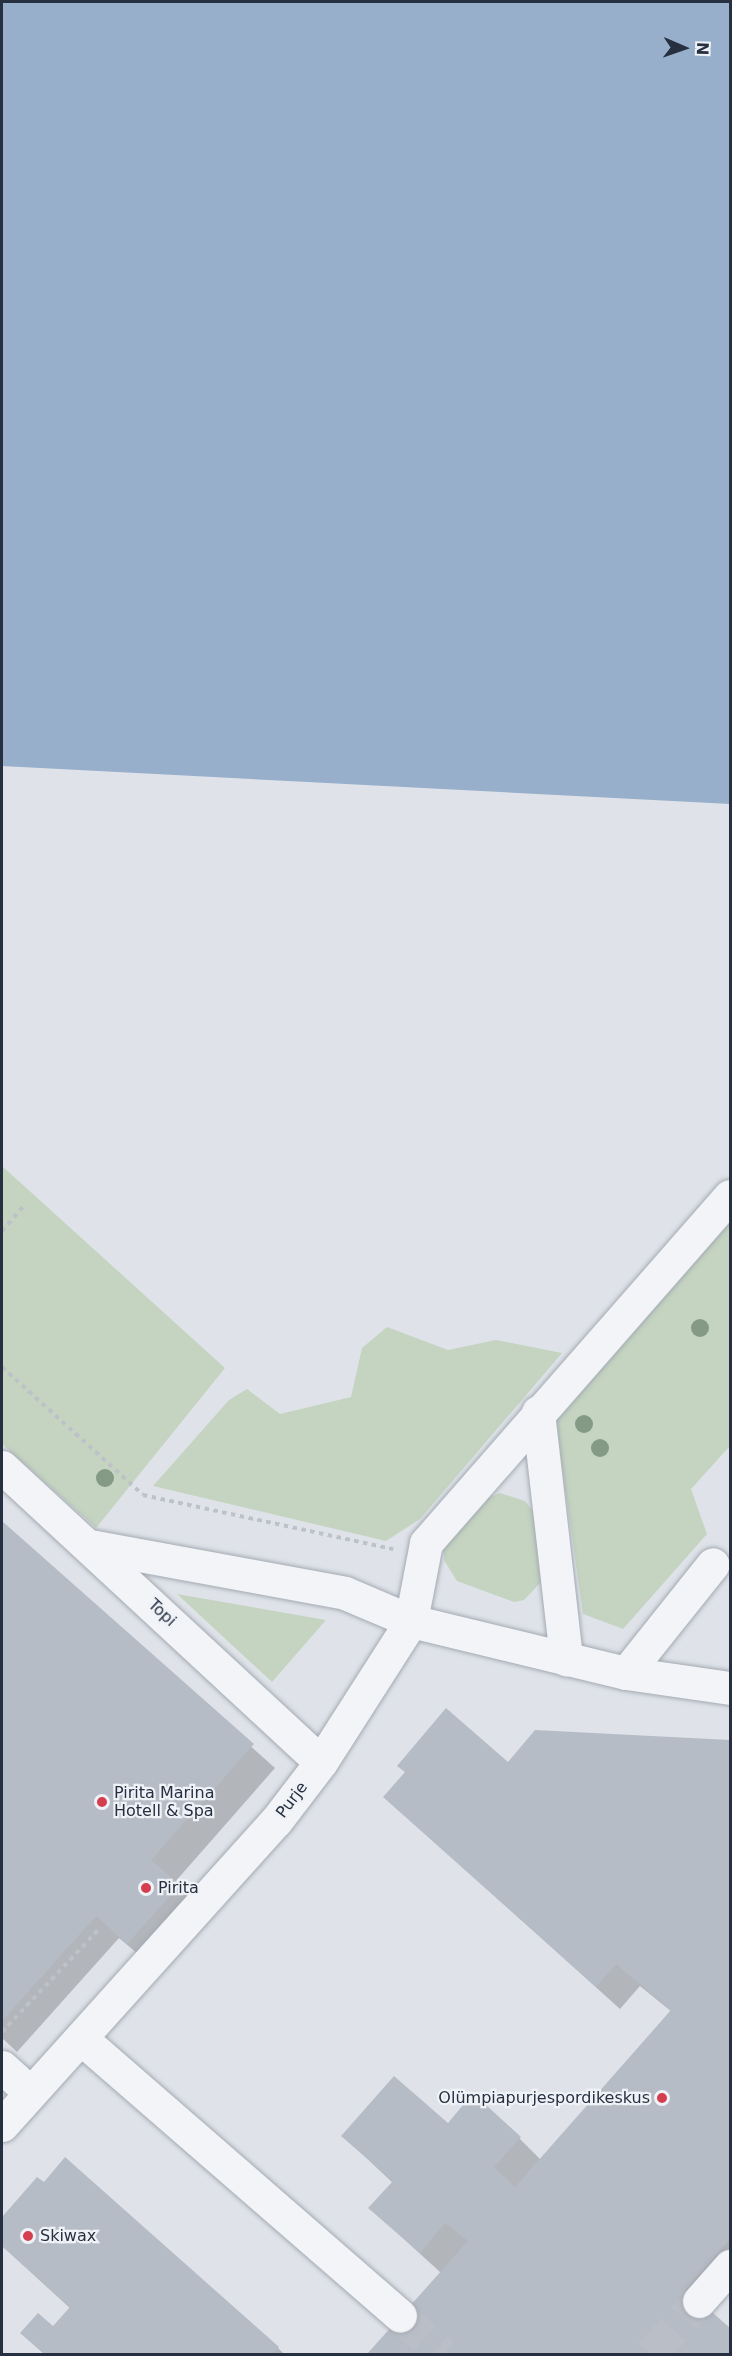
<!DOCTYPE html>
<html>
<head>
<meta charset="utf-8">
<style>
  body { margin:0 }
  #map { position:relative; width:732px; height:2356px; overflow:hidden; background:#dfe3e9; font-family:"DejaVu Sans",sans-serif }
  div>[style] { position:absolute }
  [style*='--x'] { left:calc(var(--x)*1px); top:calc(var(--y)*1px); width:calc(var(--w)*1px); rotate:calc(var(--a)*1deg) }
  .green>* { inset:0; background:#c4d4c0 }
  .water>* { inset:0; background:#98afcb }
  .shadow>* { inset:0; background:#0003 }
  .building>* { inset:0; background:#b6bcc6 }
  .minor-tunnel>* { height:33px; margin-top:-16.5px; transform-origin:0; background:repeating-linear-gradient(90deg,#babfc7 0 33px,transparent 0 49px) }
  .path>* { height:4px; margin-top:-2px; transform-origin:0; background:repeating-linear-gradient(90deg,#bdc1c8 0 4.5px,transparent 0 9px) }
  .roads { filter:drop-shadow(0 0 2px #a4aab3) drop-shadow(0 0 2px #a4aab3) }
  .minor>* { height:33px; margin:-16.5px; padding:0 16.5px; transform-origin:16.5px; border-radius:16.5px; background:#f2f4f7 }
  .trees>* { width:18px; height:18px; margin:-9px; border-radius:50%; background:#849a85 }
  .dots>* { width:16px; height:16px; translate:-50% -50%; box-sizing:border-box; border:3px solid #eff2f7; border-radius:50% }
  span { translate:-50% -50%; white-space:nowrap; text-align:center; line-height:1.15; -webkit-text-stroke:4.5px #eff2f7; paint-order:stroke }
  .street-label { font-size:16px; color:#273041 }
  .poi-label { font-size:16px; color:#273041 }
  .left { translate:0 -50%; text-align:left }
  .right { translate:-100% -50%; text-align:right }
  .frame { position:absolute; inset:0; border:3px solid #273041; pointer-events:none }
  .north { position:absolute; left:654px; top:18px; width:60px; height:60px; -webkit-text-stroke:4px #eff2f7; paint-order:stroke; rotate:92deg; font-size:16px; font-weight:700; line-height:24px; text-align:center; color:#273041 }
  .north::after { content:''; display:block; margin:auto; width:21px; height:27px; background:#273041; clip-path:polygon(50% 0,100% 100%,50% 72%,0 100%) }
</style>
</head>
<body>
<div id="map">
  <div class="green">
    <i style="clip-path:polygon(2px 1166px,225px 1368px,96px 1528px,2px 1444px)"></i>
    <i style="clip-path:polygon(730px 1216px,730px 1446px,691px 1489px,707px 1534px,623px 1629px,583px 1614px,555px 1416px)"></i>
    <i style="clip-path:polygon(387px 1327px,448px 1350px,496px 1340px,562px 1353px,420px 1519px,386px 1541px,153px 1486px,229px 1400px,247px 1389px,280px 1414px,351px 1397px,362px 1348px)"></i>
    <i style="clip-path:polygon(500px 1493px,525px 1501px,538px 1518px,544px 1579px,524px 1600px,514px 1602px,457px 1581px,444px 1560px,444px 1543px,483px 1500px)"></i>
    <i style="clip-path:polygon(177px 1594px,326px 1620px,272px 1682px)"></i>
  </div>
  <div class="water">
    <i style="clip-path:polygon(2px 2px,730px 2px,730px 804px,2px 766px)"></i>
  </div>
  <div class="shadow">
    <i style="clip-path:polygon(2px 1523px,275px 1768px,175px 1882px,202px 1909px,151px 1965px,119px 1938px,17px 2052px,2px 2038px)"></i>
    <i style="clip-path:polygon(535px 1732px,730px 1742px,730px 2288px,710px 2312px,730px 2330px,730px 2354px,369px 2354px,441px 2273px,370px 2208px,393px 2183px,343px 2136px,448px 2125px,519px 2138px,541px 2160px,672px 2012px,640px 1986px,620px 2009px,385px 1797px,406px 1773px,399px 1766px,508px 1765px)"></i>
    <i style="clip-path:polygon(37px 2179px,278px 2348px,284px 2354px,44px 2354px,22px 2333px,53px 2329px,71px 2309px,2px 2246px,2px 2219px)"></i>
  </div>
  <div class="building">
    <i style="clip-path:polygon(2px 1521px,254px 1744px,151px 1860px,180px 1885px,127px 1944px,96px 1916px,2px 2021px)"></i>
    <i style="clip-path:polygon(446px 1708px,508px 1762px,535px 1730px,730px 1740px,730px 2239px,686px 2289px,730px 2328px,730px 2354px,367px 2354px,468px 2241px,445px 2223px,420px 2253px,368px 2208px,393px 2181px,341px 2136px,394px 2076px,448px 2123px,473px 2093px,521px 2137px,494px 2167px,515px 2187px,671px 2010px,616px 1964px,596px 1987px,383px 1797px,405px 1772px,397px 1766px)"></i>
    <i style="clip-path:polygon(65px 2157px,279px 2347px,272px 2354px,44px 2354px,20px 2333px,38px 2313px,53px 2326px,70px 2307px,2px 2246px,2px 2217px,37px 2177px,44px 2182px)"></i>
  </div>
  <div class="minor-tunnel">
    <i style="--x:400;--y:2316;--w:57;--a:41.5"></i>
    <i style="--x:651;--y:2354;--w:72;--a:-47.8"></i>
  </div>
  <div class="path">
    <i style="--x:2;--y:1231;--w:32;--a:-49"></i>
    <i style="--x:2;--y:1367;--w:190;--a:42.2"></i>
    <i style="--x:143;--y:1495;--w:256;--a:12.2"></i>
    <i style="--x:2;--y:2032;--w:144;--a:-46.7"></i>
  </div>
  <div class="roads">
    <div class="minor">
      <i style="--x:538;--y:1412;--w:249;--a:83.5"></i>
      <i style="--x:2;--y:1467;--w:434;--a:42.8"></i>
      <i style="--x:90;--y:1546;--w:259;--a:10.4"></i>
      <i style="--x:345;--y:1593;--w:72;--a:23"></i>
      <i style="--x:411;--y:1621;--w:221;--a:13.6"></i>
      <i style="--x:626;--y:1673;--w:105;--a:8.2"></i>
      <i style="--x:626;--y:1673;--w:139;--a:-51.4"></i>
      <i style="--x:83;--y:2040;--w:420;--a:41"></i>
      <i style="--x:2;--y:2067;--w:38;--a:42"></i>
      <i style="--x:2;--y:2125;--w:409;--a:-48"></i>
      <i style="--x:276;--y:1821;--w:74;--a:-52.7"></i>
      <i style="--x:321;--y:1762;--w:167;--a:-57.4"></i>
      <i style="--x:411;--y:1621;--w:79;--a:-79.1"></i>
      <i style="--x:426;--y:1543;--w:461;--a:-48.8"></i>
      <i style="--x:699;--y:2301;--w:47;--a:-48.5"></i>
    </div>
  </div>
  <div class="trees">
    <i style="left:700px;top:1328px"></i>
    <i style="left:584px;top:1424px"></i>
    <i style="left:600px;top:1448px"></i>
    <i style="left:105px;top:1478px"></i>
  </div>
  <div class="dots">
    <i style="left:102px;top:1802px;background:#d53e4f"></i>
    <i style="left:146px;top:1888px;background:#d53e4f"></i>
    <i style="left:662px;top:2098px;background:#d53e4f"></i>
    <i style="left:28px;top:2236px;background:#d53e4f"></i>
  </div>
  <div class="street-label">
    <span style="left:162px;top:1613px;rotate:43deg">Topi</span>
    <span style="left:292px;top:1800px;rotate:-53deg">Purje</span>
  </div>
  <div class="poi-label">
    <span class="left" style="left:114px;top:1802px">Pirita Marina<br>Hotell &amp; Spa</span>
    <span class="left" style="left:158px;top:1888px">Pirita</span>
    <span class="right" style="left:650px;top:2098px">Olümpiapurjespordikeskus</span>
    <span class="left" style="left:40px;top:2236px">Skiwax</span>
  </div>
  <div class="frame"></div>
  <div class="north">N</div>
</div>
</body>
</html>
